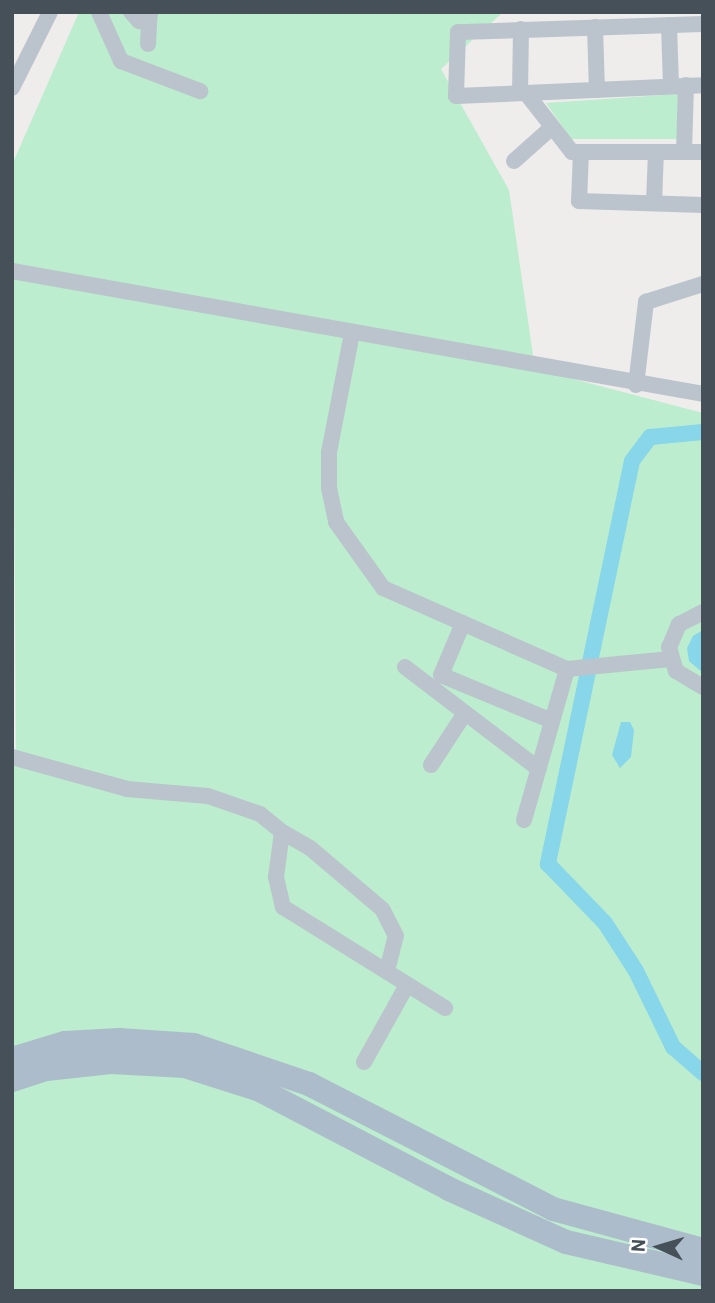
<!DOCTYPE html>
<html>
<head>
<meta charset="utf-8">
<style>
  body { margin:0 }
  #map { position:relative; width:715px; height:1303px; overflow:hidden; background:#efecec; font-family:Barlow,sans-serif }
  div>[style] { position:absolute }
  [style*='--x'] { left:calc(var(--x)*1px); top:calc(var(--y)*1px); width:calc(var(--w)*1px); rotate:calc(var(--a)*1deg) }
  .green>* { inset:0; background:#bbedce }
  .water>* { inset:0; background:#88d6e9 }
  .canal>* { height:16px; margin:-8px; padding:0 8px; transform-origin:8px; border-radius:8px; background:#88d6e9 }
  .minor>* { height:16px; margin:-8px; padding:0 8px; transform-origin:8px; border-radius:8px; background:#bbc4cc }
  .primary>* { height:24px; margin:-12px; padding:0 12px; transform-origin:12px; border-radius:12px; background:#acbccb }
  span { translate:-50% -50%; white-space:nowrap; text-align:center; line-height:1.15; -webkit-text-stroke:5px #fff; paint-order:stroke }
  .frame { position:absolute; inset:0; border:14px solid #455059; pointer-events:none }
  .north { position:absolute; left:624px; top:1212px; width:70px; height:70px; -webkit-text-stroke:5px #fff; paint-order:stroke; rotate:274deg; font-size:19px; font-weight:700; line-height:28px; text-align:center; color:#455059 }
  .north::after { content:''; display:block; margin:auto; width:24px; height:32px; background:#455059; clip-path:polygon(50% 0,100% 100%,50% 72%,0 100%) }
</style>
</head>
<body>
<div id="map">
  <div class="green">
    <i style="clip-path:polygon(79px 12px,503px 12px,441px 69px,509px 190px,535px 369px,703px 413px,703px 1291px,12px 1291px,12px 767px,16px 763px,12px 165px)"></i>
    <i style="clip-path:polygon(679px 94px,680px 139px,571px 139px,546px 103px)"></i>
  </div>
  <div class="water">
    <i style="clip-path:polygon(703px 630px,703px 673px,689px 661px,687px 648px,693px 636px)"></i>
    <i style="clip-path:polygon(621px 722px,630px 722px,634px 730px,631px 757px,620px 768px,612px 755px)"></i>
  </div>
  <div class="canal">
    <i style="--x:703;--y:432;--w:53;--a:174.6"></i>
    <i style="--x:650;--y:437;--w:30;--a:127"></i>
    <i style="--x:632;--y:461;--w:412;--a:101.8"></i>
    <i style="--x:548;--y:864;--w:82;--a:46"></i>
    <i style="--x:605;--y:923;--w:57;--a:57.1"></i>
    <i style="--x:636;--y:971;--w:85;--a:64"></i>
    <i style="--x:673;--y:1047;--w:40;--a:41"></i>
  </div>
  <div class="minor">
    <i style="--x:99;--y:12;--w:54;--a:65.8"></i>
    <i style="--x:121;--y:61;--w:85;--a:20.8"></i>
    <i style="--x:131;--y:12;--w:12;--a:48"></i>
    <i style="--x:139;--y:21;--w:10;--a:6"></i>
    <i style="--x:149;--y:22;--w:10;--a:-84"></i>
    <i style="--x:703;--y:24;--w:245;--a:178.1"></i>
    <i style="--x:458;--y:32;--w:64;--a:91.8"></i>
    <i style="--x:456;--y:96;--w:247;--a:-2.5"></i>
    <i style="--x:669;--y:25;--w:61;--a:88.1"></i>
    <i style="--x:595;--y:27;--w:63;--a:88.2"></i>
    <i style="--x:148;--y:44;--w:22;--a:-87"></i>
    <i style="--x:12;--y:88;--w:85;--a:-63.4"></i>
    <i style="--x:520;--y:93;--w:64;--a:-89.1"></i>
    <i style="--x:526;--y:93;--w:75;--a:52.1"></i>
    <i style="--x:572;--y:152;--w:131;--a:0"></i>
    <i style="--x:581;--y:152;--w:49;--a:92.3"></i>
    <i style="--x:579;--y:201;--w:124;--a:1.8"></i>
    <i style="--x:684;--y:152;--w:67;--a:-88.3"></i>
    <i style="--x:514;--y:161;--w:50;--a:-41.7"></i>
    <i style="--x:654;--y:203;--w:51;--a:-87.8"></i>
    <i style="--x:12;--y:271;--w:702;--a:10.09"></i>
    <i style="--x:352;--y:333;--w:122;--a:100.9"></i>
    <i style="--x:329;--y:453;--w:35;--a:90"></i>
    <i style="--x:329;--y:488;--w:35;--a:78"></i>
    <i style="--x:336;--y:522;--w:81;--a:54.5"></i>
    <i style="--x:383;--y:588;--w:201;--a:23.8"></i>
    <i style="--x:567;--y:669;--w:104;--a:-5.5"></i>
    <i style="--x:636;--y:385;--w:84;--a:-83.1"></i>
    <i style="--x:646;--y:302;--w:60;--a:-17.5"></i>
    <i style="--x:703;--y:612;--w:27;--a:153"></i>
    <i style="--x:679;--y:624;--w:25;--a:113"></i>
    <i style="--x:669;--y:647;--w:25;--a:74"></i>
    <i style="--x:676;--y:671;--w:31;--a:31"></i>
    <i style="--x:463;--y:623;--w:56;--a:112.9"></i>
    <i style="--x:441;--y:675;--w:120;--a:22.5"></i>
    <i style="--x:405;--y:667;--w:168;--a:37.3"></i>
    <i style="--x:12;--y:757;--w:119;--a:15.5"></i>
    <i style="--x:127;--y:789;--w:81;--a:4.9"></i>
    <i style="--x:208;--y:796;--w:55;--a:19.1"></i>
    <i style="--x:260;--y:814;--w:28;--a:39"></i>
    <i style="--x:431;--y:765;--w:62;--a:-56.8"></i>
    <i style="--x:524;--y:820;--w:157;--a:-74.1"></i>
    <i style="--x:387;--y:971;--w:36;--a:-76"></i>
    <i style="--x:396;--y:936;--w:30;--a:-117"></i>
    <i style="--x:382;--y:909;--w:94;--a:-139.7"></i>
    <i style="--x:310;--y:848;--w:32;--a:-150"></i>
    <i style="--x:282;--y:832;--w:45;--a:97.6"></i>
    <i style="--x:276;--y:877;--w:31;--a:77"></i>
    <i style="--x:283;--y:907;--w:191;--a:31.9"></i>
    <i style="--x:364;--y:1062;--w:88;--a:-60.8"></i>
  </div>
  <div class="primary">
    <i style="--x:12;--y:1059;--w:55;--a:-16.8"></i>
    <i style="--x:65;--y:1043;--w:54;--a:-3.2"></i>
    <i style="--x:119;--y:1040;--w:75;--a:3.8"></i>
    <i style="--x:194;--y:1045;--w:121;--a:18.7"></i>
    <i style="--x:309;--y:1084;--w:274;--a:27.1"></i>
    <i style="--x:553;--y:1209;--w:156;--a:15.3"></i>
    <i style="--x:12;--y:1080;--w:36;--a:-18"></i>
    <i style="--x:46;--y:1069;--w:65;--a:-6.1"></i>
    <i style="--x:111;--y:1062;--w:74;--a:3.1"></i>
    <i style="--x:185;--y:1066;--w:79;--a:17.7"></i>
    <i style="--x:260;--y:1090;--w:213;--a:27.6"></i>
    <i style="--x:449;--y:1189;--w:128;--a:24.4"></i>
    <i style="--x:566;--y:1242;--w:141;--a:13.1"></i>
  </div>
  <div class="frame"></div>
  <div class="north">N</div>
</div>
</body>
</html>
